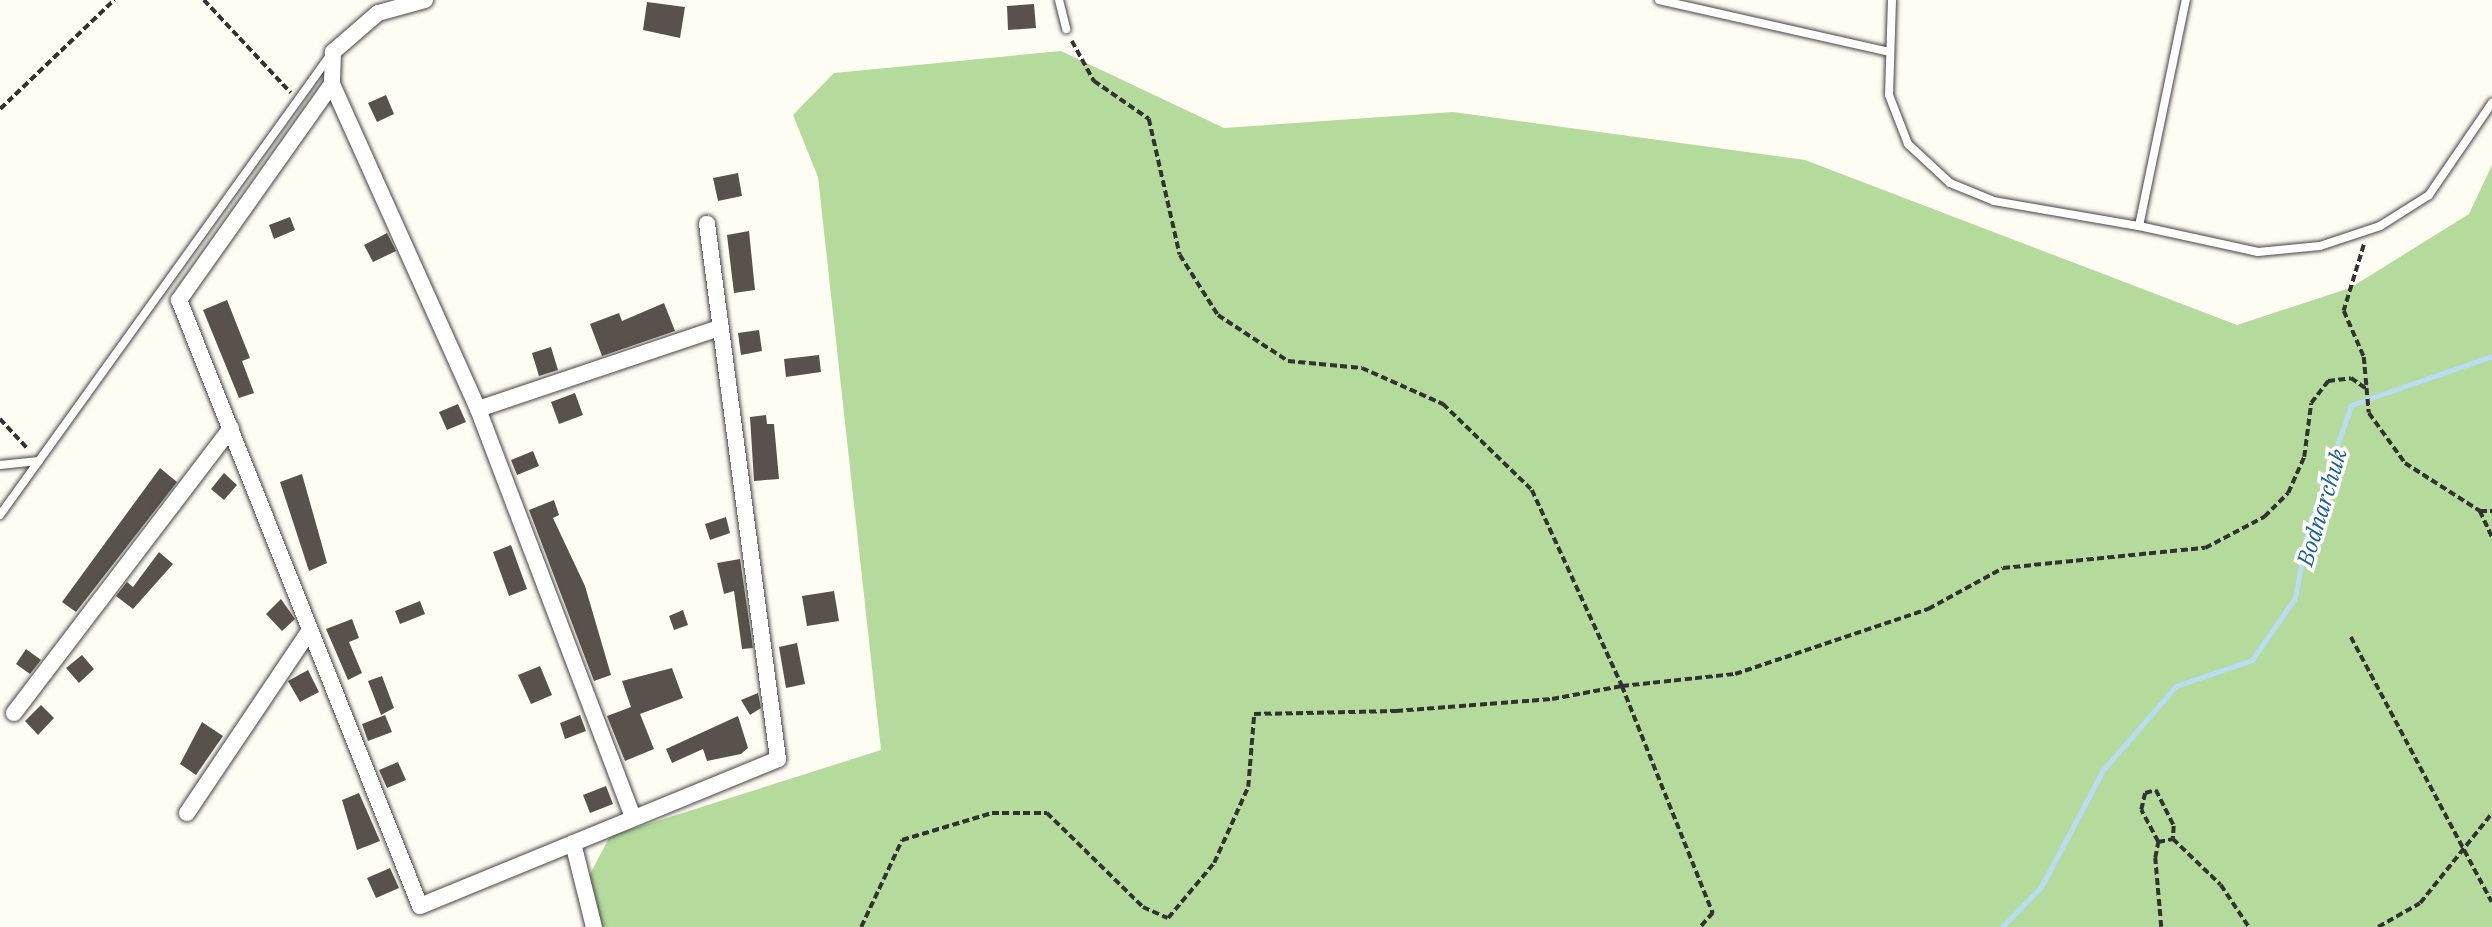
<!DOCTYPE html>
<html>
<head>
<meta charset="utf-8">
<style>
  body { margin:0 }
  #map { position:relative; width:2492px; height:927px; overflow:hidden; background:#fffdf3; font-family:"IBM Plex Serif",serif }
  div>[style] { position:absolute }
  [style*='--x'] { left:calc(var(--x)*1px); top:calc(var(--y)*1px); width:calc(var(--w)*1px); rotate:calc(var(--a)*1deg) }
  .forest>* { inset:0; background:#b4db9b }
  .stream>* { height:5px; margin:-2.5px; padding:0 2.5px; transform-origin:2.5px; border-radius:2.5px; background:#b8dbf6 }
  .building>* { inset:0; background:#59524c }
  .path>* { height:3.5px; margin-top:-1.75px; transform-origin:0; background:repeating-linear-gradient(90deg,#323232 0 7px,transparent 0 10.5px) }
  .roads { filter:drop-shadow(0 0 2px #434343) drop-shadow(0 0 2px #434343) }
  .lane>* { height:8px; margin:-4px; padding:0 4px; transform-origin:4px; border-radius:4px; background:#fff }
  .street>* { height:16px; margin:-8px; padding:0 8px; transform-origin:8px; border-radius:8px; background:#fff }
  span { translate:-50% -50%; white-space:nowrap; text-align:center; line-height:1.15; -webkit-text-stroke:7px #fff; paint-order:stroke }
  .water-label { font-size:23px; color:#195ea3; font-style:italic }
</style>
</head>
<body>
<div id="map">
  <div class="forest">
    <i style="clip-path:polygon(1061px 51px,1224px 128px,1453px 112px,1805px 160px,2237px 325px,2350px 288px,2469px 214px,2492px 165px,2492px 927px,600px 927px,588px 878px,610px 836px,881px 750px,818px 177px,793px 115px,834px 73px)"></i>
  </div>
  <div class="stream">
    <i style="--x:2002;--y:927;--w:56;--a:-45.7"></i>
    <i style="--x:2041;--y:887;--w:132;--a:-62.1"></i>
    <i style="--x:2103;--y:770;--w:111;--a:-49"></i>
    <i style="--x:2176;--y:686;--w:80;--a:-18.9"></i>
    <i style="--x:2252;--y:660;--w:75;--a:-55.3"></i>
    <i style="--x:2295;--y:598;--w:62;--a:-79.8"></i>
    <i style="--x:2306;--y:537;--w:139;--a:-71.2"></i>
    <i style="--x:2351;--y:405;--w:149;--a:-19.2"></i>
  </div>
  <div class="building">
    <i style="clip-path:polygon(647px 2px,685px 7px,680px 38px,643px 30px)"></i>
    <i style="clip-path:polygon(1034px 4px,1036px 28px,1008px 30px,1007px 6px)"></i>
    <i style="clip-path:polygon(386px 95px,394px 114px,377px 122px,368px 103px)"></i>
    <i style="clip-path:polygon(738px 173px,742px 196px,718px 201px,713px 178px)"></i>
    <i style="clip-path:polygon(290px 217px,295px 230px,274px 239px,269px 225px)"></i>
    <i style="clip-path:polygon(749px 231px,755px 290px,734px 293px,727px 235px)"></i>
    <i style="clip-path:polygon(387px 233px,396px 251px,373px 262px,364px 245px)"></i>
    <i style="clip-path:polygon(227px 300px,250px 358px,242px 361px,254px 393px,239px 398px,203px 310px)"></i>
    <i style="clip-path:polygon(664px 303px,675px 331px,602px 356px,590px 324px,619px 313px,622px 321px)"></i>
    <i style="clip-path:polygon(759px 330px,762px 351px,741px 355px,738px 333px)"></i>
    <i style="clip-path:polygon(551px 347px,558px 370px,539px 376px,532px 353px)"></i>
    <i style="clip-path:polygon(819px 355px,821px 372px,786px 377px,784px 359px)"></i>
    <i style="clip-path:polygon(575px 393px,583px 415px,559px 424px,551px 402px)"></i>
    <i style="clip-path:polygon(458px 404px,466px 422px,447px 430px,439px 412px)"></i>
    <i style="clip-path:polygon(766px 415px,767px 424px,774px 424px,779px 479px,754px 481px,750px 417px)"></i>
    <i style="clip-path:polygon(533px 451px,539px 466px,517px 475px,511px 460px)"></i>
    <i style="clip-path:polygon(160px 468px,177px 482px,76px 612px,62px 602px)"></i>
    <i style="clip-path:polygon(224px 473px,237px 485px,224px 500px,211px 489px)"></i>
    <i style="clip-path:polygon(302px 474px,327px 563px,309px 571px,280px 482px)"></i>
    <i style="clip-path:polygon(554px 500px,559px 515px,553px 518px,585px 586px,611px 675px,594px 681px,529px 510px)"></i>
    <i style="clip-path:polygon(726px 517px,730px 533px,710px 540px,705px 524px)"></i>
    <i style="clip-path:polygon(511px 545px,527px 589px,509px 596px,493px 552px)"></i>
    <i style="clip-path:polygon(159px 552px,173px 564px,133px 609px,116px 596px,127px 582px,133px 587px)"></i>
    <i style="clip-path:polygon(740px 559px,753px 648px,742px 649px,734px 591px,724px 594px,717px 563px)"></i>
    <i style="clip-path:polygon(834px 591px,839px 621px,807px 626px,802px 596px)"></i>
    <i style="clip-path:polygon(281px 599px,295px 619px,282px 631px,266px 614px)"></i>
    <i style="clip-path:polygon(420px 601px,425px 614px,400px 624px,395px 611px)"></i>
    <i style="clip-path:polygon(683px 610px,688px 625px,674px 630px,669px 616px)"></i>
    <i style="clip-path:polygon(352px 619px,359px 638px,349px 642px,362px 673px,348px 680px,326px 629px)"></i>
    <i style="clip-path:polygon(797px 643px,805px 684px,786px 688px,779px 647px)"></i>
    <i style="clip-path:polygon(26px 649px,41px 660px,30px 674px,16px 664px)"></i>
    <i style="clip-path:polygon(82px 655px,94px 669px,79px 683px,66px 668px)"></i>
    <i style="clip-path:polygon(540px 666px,552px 695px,531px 704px,518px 675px)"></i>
    <i style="clip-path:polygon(672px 668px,683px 698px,640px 714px,654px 749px,625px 761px,607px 716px,631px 707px,622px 681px)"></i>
    <i style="clip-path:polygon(308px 670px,319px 692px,300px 702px,288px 681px)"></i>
    <i style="clip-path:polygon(382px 676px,394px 708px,381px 715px,368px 681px)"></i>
    <i style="clip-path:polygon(758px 693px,761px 708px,750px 715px,741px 700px)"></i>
    <i style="clip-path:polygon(41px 705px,54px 718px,38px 735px,25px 721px)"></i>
    <i style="clip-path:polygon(385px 715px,392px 732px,368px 741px,362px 724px)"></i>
    <i style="clip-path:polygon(580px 715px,586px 731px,565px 739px,560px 723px)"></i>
    <i style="clip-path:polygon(738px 716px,748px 748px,741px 754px,707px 761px,703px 749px,672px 763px,666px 749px)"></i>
    <i style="clip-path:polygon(202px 722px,223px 736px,196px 775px,180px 764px)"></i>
    <i style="clip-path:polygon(398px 762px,406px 780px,387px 788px,379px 770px)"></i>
    <i style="clip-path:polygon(606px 786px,613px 804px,590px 813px,583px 795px)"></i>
    <i style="clip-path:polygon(359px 793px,380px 841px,357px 850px,342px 800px)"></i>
    <i style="clip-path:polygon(390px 868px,399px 888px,376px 898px,367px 878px)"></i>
  </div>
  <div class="path">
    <i style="--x:204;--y:0;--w:127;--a:46.9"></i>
    <i style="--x:1072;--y:41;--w:46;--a:61.2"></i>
    <i style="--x:1094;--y:81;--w:67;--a:34.6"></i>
    <i style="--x:1149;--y:119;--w:139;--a:77.2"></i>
    <i style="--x:1180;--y:255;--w:71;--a:57.7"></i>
    <i style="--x:1218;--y:315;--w:84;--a:33.3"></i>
    <i style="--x:1288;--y:361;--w:74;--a:5.4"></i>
    <i style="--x:1362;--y:368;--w:89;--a:24"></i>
    <i style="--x:1443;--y:404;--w:124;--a:44"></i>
    <i style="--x:1532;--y:490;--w:216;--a:65.3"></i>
    <i style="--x:1622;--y:686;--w:114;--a:-6.1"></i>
    <i style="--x:1735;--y:674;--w:204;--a:-18.6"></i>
    <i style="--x:1928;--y:609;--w:85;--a:-28.7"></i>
    <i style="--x:2003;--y:568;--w:203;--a:-5.7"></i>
    <i style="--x:2205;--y:548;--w:67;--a:-27.7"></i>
    <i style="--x:2264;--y:517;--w:34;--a:-45"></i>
    <i style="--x:2288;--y:493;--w:39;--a:-66"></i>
    <i style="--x:2304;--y:457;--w:54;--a:-82.6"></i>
    <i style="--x:2311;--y:403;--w:28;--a:-52"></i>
    <i style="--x:2328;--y:381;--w:23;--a:-7"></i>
    <i style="--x:2351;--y:378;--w:19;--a:35"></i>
    <i style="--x:0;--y:109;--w:158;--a:-43.7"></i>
    <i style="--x:2364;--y:245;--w:69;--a:106.9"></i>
    <i style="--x:2344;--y:311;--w:50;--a:66.5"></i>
    <i style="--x:2364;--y:357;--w:56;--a:84.9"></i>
    <i style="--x:2369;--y:413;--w:62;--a:54.2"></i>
    <i style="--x:2405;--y:463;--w:89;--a:32.6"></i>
    <i style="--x:2480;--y:511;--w:12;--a:0"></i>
    <i style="--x:0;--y:419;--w:41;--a:47"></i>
    <i style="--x:2480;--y:511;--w:29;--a:65"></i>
    <i style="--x:2351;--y:637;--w:300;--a:62"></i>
    <i style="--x:2158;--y:842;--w:36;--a:-118"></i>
    <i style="--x:2141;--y:810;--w:17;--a:-77"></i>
    <i style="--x:2145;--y:793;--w:11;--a:-15"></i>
    <i style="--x:2156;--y:790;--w:40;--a:63.4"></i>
    <i style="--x:2174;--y:826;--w:13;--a:94"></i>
    <i style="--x:861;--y:927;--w:96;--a:-64.8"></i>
    <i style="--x:902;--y:840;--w:94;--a:-16.7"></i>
    <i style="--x:992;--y:813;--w:55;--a:0"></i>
    <i style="--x:1047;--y:813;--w:134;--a:44.4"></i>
    <i style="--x:1143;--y:907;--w:27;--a:24"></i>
    <i style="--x:1168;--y:918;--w:72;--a:-50.1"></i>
    <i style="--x:1214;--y:863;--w:83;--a:-65.9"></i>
    <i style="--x:1248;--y:787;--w:73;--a:-85.3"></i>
    <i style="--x:1254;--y:714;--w:142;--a:-1.2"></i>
    <i style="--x:1396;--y:711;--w:156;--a:-4.4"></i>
    <i style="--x:1552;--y:699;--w:71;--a:-10.5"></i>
    <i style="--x:1622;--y:686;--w:245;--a:68.2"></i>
    <i style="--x:1713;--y:913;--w:18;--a:131"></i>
    <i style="--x:2161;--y:927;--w:69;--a:-95"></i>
    <i style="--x:2155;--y:858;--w:16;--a:-79"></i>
    <i style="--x:2158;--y:842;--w:15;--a:-11"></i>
    <i style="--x:2173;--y:839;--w:66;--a:43.8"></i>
    <i style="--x:2221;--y:885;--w:50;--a:56.3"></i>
    <i style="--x:2378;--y:927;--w:48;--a:-29.7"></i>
    <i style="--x:2420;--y:903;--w:115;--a:-51.3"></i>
  </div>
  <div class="roads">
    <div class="lane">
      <i style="--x:1059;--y:0;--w:30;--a:76"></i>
      <i style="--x:1659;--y:0;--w:236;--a:12.7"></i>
      <i style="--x:1892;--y:0;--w:95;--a:91.8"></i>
      <i style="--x:1889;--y:95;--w:53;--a:68.8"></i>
      <i style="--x:1908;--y:144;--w:57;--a:42.9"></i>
      <i style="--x:1950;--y:183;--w:48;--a:22.2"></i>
      <i style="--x:1994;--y:201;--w:147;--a:9.8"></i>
      <i style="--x:2139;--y:226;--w:231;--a:-78.3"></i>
      <i style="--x:2139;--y:226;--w:122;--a:12.3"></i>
      <i style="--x:2258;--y:252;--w:62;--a:-5.5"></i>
      <i style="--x:2320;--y:246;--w:63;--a:-18.4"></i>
      <i style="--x:2380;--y:226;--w:58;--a:-32.3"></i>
      <i style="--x:2429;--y:195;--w:112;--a:-55.6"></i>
      <i style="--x:0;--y:465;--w:39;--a:-6"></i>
      <i style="--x:0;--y:515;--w:564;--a:-54.31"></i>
    </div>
    <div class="street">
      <i style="--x:425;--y:0;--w:49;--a:164.5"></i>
      <i style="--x:378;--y:13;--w:60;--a:139.1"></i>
      <i style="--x:333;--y:52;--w:32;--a:92"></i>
      <i style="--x:332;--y:84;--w:356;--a:65.8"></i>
      <i style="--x:478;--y:409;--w:436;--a:69.2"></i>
      <i style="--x:332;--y:84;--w:265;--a:125.3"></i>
      <i style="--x:179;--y:300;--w:652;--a:68.31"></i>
      <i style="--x:420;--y:906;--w:387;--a:-22.3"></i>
      <i style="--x:778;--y:759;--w:540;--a:-97.56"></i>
      <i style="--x:478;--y:409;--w:256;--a:-18.6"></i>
      <i style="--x:14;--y:713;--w:358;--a:-52.7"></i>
      <i style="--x:187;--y:813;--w:220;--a:-56.1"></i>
      <i style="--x:573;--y:843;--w:87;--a:76"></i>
    </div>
  </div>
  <div class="water-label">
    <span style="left:2321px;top:507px;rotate:-73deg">Bodnarchuk</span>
  </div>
</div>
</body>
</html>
